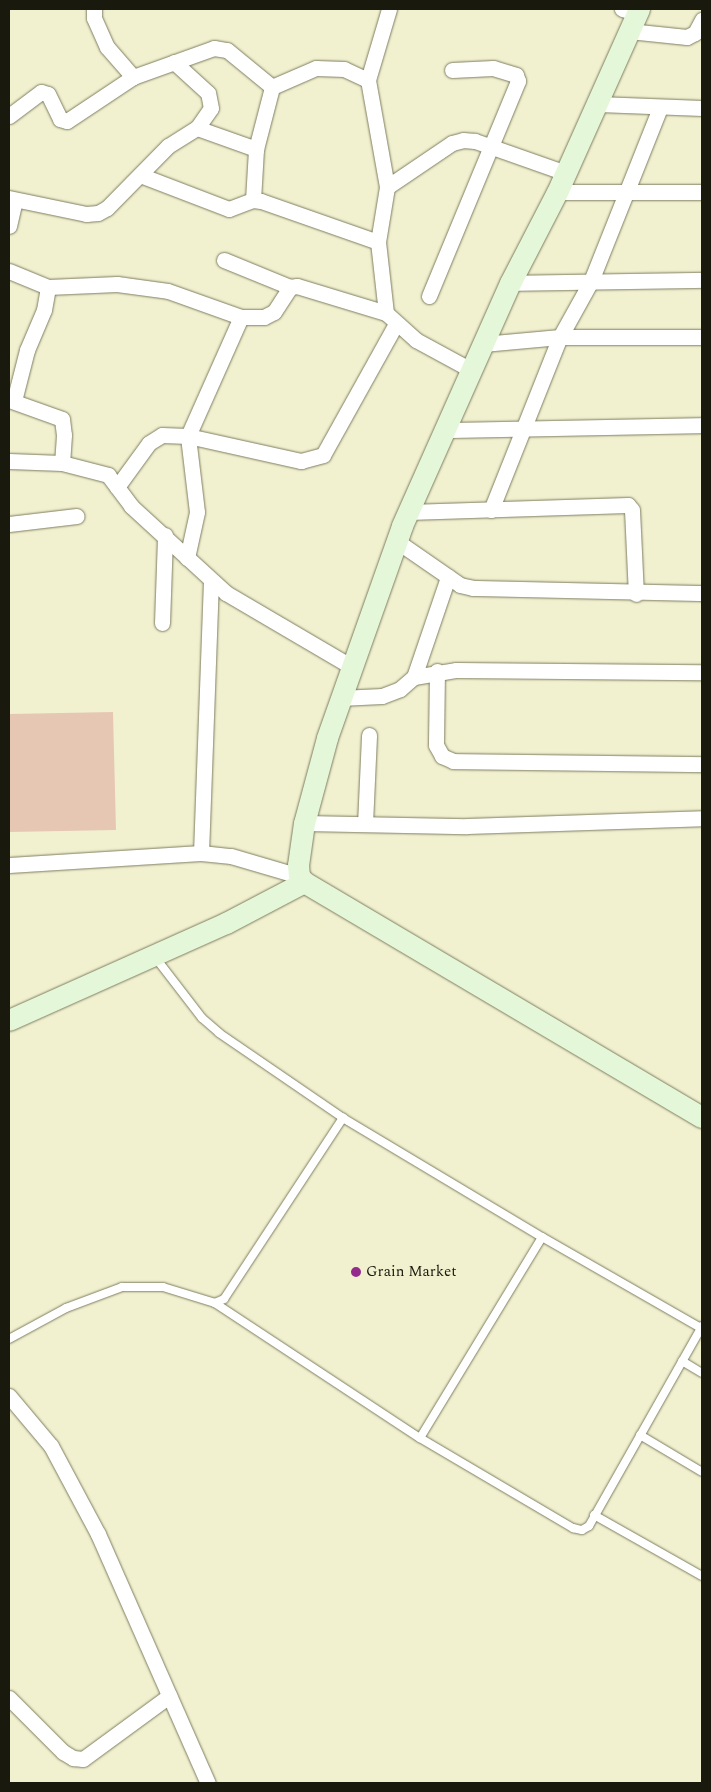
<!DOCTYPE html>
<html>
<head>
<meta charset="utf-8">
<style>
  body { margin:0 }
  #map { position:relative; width:711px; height:1792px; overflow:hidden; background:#f1f1d0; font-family:Spectral,serif }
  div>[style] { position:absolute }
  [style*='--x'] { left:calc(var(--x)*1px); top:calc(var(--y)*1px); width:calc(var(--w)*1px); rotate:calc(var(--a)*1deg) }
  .green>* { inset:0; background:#e6c7b4 }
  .roads { filter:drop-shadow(0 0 1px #7e7d60) drop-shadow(0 0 1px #7e7d60) }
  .lane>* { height:8px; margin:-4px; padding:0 4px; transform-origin:4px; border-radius:4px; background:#fff }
  .street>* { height:15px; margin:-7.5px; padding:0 7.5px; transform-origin:7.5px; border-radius:7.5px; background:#fff }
  .secondary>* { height:21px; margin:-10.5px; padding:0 10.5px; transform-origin:10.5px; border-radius:10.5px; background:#e5f7d9 }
  .dots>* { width:14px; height:14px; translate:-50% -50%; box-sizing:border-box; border:2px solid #f1f1d0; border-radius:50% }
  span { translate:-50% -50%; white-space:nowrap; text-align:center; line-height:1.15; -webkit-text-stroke:5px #f1f1d0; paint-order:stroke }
  .poi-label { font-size:15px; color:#19190e }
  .left { translate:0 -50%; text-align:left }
  .frame { position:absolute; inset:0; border:10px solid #19190e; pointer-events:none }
</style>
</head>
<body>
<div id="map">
  <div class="green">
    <i style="clip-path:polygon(113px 712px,116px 830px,9px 832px,9px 714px)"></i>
  </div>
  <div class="roads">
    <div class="lane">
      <i style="--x:155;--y:957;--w:77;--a:52.4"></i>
      <i style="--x:202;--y:1018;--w:23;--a:41"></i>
      <i style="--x:219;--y:1033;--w:150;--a:34.4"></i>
      <i style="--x:343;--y:1118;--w:232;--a:30.9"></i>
      <i style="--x:542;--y:1237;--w:183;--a:29.8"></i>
      <i style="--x:701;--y:1328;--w:2;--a:-63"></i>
      <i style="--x:215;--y:1303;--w:245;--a:33.4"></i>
      <i style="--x:420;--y:1438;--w:178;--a:30.5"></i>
      <i style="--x:573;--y:1528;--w:9;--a:13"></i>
      <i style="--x:582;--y:1530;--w:8;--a:-30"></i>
      <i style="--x:589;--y:1526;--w:227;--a:-60.5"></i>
      <i style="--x:9;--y:1339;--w:65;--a:-28.5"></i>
      <i style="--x:66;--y:1308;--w:60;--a:-20.6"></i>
      <i style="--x:122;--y:1287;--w:41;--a:0"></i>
      <i style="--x:163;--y:1287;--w:54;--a:17.1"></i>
      <i style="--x:215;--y:1303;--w:10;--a:-24"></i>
      <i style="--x:224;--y:1299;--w:217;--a:-56.7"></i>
      <i style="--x:682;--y:1361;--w:23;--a:31"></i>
      <i style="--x:640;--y:1435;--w:72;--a:30.8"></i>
      <i style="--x:420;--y:1438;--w:235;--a:-58.7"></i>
      <i style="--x:594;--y:1515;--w:124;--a:29.5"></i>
    </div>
    <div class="street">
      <i style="--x:94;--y:9;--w:9;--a:90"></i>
      <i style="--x:94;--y:18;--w:32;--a:66"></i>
      <i style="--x:107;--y:47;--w:40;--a:49"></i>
      <i style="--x:622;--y:9;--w:16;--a:14"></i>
      <i style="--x:629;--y:31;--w:58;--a:5.9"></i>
      <i style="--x:687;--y:37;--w:9;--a:-27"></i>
      <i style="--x:695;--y:33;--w:15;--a:-62"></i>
      <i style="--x:368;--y:80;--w:74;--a:-73.5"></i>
      <i style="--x:598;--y:104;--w:104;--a:2.2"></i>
      <i style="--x:9;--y:116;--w:40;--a:-37"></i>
      <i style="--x:41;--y:92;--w:7;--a:16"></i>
      <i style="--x:48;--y:94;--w:28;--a:64"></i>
      <i style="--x:60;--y:119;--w:7;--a:16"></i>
      <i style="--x:67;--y:121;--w:79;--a:-33.7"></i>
      <i style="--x:133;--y:77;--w:86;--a:-19.7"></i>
      <i style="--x:214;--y:48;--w:13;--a:9"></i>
      <i style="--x:227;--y:50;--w:58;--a:39.4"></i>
      <i style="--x:197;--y:128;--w:63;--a:19.6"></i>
      <i style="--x:140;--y:175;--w:95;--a:20.9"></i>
      <i style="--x:229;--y:209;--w:26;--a:-21"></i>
      <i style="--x:253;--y:200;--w:8;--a:7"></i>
      <i style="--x:261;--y:201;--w:124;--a:19.3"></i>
      <i style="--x:557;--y:192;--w:145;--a:0"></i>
      <i style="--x:9;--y:198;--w:79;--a:11.7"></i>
      <i style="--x:86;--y:214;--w:12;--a:-5"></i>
      <i style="--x:98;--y:213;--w:10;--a:-29"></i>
      <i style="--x:107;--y:208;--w:87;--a:-45.5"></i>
      <i style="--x:168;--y:146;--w:34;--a:-32"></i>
      <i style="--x:197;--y:128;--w:24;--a:-55"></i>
      <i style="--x:211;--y:108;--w:15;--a:-101"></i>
      <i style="--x:208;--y:93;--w:46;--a:-137.6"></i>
      <i style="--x:253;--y:200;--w:51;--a:-86.6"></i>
      <i style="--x:256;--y:149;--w:64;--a:-75.5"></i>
      <i style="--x:272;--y:87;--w:48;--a:-23.4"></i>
      <i style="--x:316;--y:68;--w:28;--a:2"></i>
      <i style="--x:344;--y:69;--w:26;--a:25"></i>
      <i style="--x:368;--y:80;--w:109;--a:79.9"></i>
      <i style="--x:9;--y:226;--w:26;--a:-77"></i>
      <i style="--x:224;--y:260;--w:71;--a:22.2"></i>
      <i style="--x:9;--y:271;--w:42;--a:22.3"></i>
      <i style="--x:48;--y:287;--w:69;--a:-2.5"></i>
      <i style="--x:117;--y:284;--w:51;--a:7.8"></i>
      <i style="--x:168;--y:291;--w:77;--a:19.6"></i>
      <i style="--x:241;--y:317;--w:23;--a:0"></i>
      <i style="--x:264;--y:317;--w:11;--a:-27"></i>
      <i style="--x:274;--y:312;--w:30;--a:-57"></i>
      <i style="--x:290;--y:287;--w:7;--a:-8"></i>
      <i style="--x:297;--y:286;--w:93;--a:16.9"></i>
      <i style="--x:510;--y:283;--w:192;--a:-0.9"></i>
      <i style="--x:429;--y:296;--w:233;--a:-67.5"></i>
      <i style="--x:518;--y:81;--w:6;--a:-108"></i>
      <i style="--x:516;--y:75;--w:24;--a:-163"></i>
      <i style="--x:493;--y:68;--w:41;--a:177.2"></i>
      <i style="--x:483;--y:344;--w:77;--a:-5.2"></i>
      <i style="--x:560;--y:337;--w:142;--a:0"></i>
      <i style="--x:473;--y:371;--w:65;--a:-151.5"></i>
      <i style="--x:416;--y:340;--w:40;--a:-138"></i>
      <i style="--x:386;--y:313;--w:71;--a:-96.4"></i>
      <i style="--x:378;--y:242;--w:56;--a:-80.7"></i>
      <i style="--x:387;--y:187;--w:78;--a:-34.1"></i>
      <i style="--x:452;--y:143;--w:11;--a:-15"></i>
      <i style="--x:463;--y:140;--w:12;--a:5"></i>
      <i style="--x:475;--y:141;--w:96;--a:19.4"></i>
      <i style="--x:9;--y:400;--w:56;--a:19.7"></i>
      <i style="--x:62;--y:419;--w:16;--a:83"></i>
      <i style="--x:64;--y:435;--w:28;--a:94"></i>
      <i style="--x:14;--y:401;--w:53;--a:-75.7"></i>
      <i style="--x:27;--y:350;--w:43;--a:-67"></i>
      <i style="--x:44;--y:310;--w:23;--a:-80"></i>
      <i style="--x:445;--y:430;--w:257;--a:-1.1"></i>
      <i style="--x:9;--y:461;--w:53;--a:2.2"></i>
      <i style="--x:62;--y:463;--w:48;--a:14.6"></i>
      <i style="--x:108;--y:475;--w:39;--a:53"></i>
      <i style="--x:131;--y:506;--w:129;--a:42.5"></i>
      <i style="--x:226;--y:593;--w:146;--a:30.4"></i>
      <i style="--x:117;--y:487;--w:54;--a:-54"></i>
      <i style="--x:149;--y:443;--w:15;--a:-32"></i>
      <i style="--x:162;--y:435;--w:26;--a:2"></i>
      <i style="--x:188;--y:436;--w:116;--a:12.5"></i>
      <i style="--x:301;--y:461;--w:23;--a:-15"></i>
      <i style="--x:323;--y:455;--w:150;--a:-60.9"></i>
      <i style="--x:491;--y:510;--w:186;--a:-68.3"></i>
      <i style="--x:560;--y:337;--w:64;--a:-61"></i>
      <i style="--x:591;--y:281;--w:186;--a:-68.3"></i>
      <i style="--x:408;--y:512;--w:220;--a:-1.8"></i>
      <i style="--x:628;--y:505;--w:6;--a:51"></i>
      <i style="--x:632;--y:510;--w:84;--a:87.3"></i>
      <i style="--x:9;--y:524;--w:68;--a:-6.7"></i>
      <i style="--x:398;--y:542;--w:75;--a:34.7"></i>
      <i style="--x:460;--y:585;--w:13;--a:13"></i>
      <i style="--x:473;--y:588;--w:229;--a:1.3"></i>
      <i style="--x:187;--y:558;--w:47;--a:-77.7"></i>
      <i style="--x:197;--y:512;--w:77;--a:-96.8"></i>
      <i style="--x:188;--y:436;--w:130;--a:-66"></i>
      <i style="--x:162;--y:623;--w:88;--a:-88"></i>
      <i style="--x:437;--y:671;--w:74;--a:90.8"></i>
      <i style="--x:436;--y:745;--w:13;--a:61"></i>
      <i style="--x:442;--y:756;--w:12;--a:24"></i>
      <i style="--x:453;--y:761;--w:249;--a:0.7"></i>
      <i style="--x:414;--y:677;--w:43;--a:-9.5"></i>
      <i style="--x:456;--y:670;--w:246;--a:0.5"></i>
      <i style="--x:340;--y:698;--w:42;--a:-2.7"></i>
      <i style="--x:382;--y:696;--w:19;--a:-21"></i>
      <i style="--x:400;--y:689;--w:18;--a:-41"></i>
      <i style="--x:414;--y:677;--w:106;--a:-71.2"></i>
      <i style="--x:304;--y:823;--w:163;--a:1.1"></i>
      <i style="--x:467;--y:826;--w:235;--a:-1.9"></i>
      <i style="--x:365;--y:824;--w:89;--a:-87.4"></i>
      <i style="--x:201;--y:853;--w:272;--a:-87.9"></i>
      <i style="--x:9;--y:865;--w:192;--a:-3.6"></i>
      <i style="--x:201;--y:853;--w:30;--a:6"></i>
      <i style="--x:231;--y:856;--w:71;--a:16.4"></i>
      <i style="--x:9;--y:1396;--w:65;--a:50"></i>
      <i style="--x:51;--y:1446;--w:100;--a:61.9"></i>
      <i style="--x:98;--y:1534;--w:272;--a:66.2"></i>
      <i style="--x:9;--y:1698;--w:76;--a:45"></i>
      <i style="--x:63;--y:1752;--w:12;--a:31"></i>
      <i style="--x:73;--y:1758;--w:10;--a:6"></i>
      <i style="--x:83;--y:1759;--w:107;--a:-36.2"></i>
    </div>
    <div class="secondary">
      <i style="--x:639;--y:9;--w:201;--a:114.1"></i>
      <i style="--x:557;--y:192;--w:102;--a:117.3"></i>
      <i style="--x:510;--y:283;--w:266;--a:114"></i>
      <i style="--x:402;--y:526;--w:225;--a:109.5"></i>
      <i style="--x:327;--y:738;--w:88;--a:105.1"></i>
      <i style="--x:304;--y:823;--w:42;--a:98.1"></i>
      <i style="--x:298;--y:865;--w:11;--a:85"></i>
      <i style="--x:299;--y:876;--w:8;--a:50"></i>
      <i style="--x:304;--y:882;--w:462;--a:30.6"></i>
      <i style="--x:9;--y:1020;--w:238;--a:-24.1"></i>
      <i style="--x:226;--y:923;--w:88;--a:-27.7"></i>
    </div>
  </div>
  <div class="dots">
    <i style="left:356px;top:1272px;background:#952a8d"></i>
  </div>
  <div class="poi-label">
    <span class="left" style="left:366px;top:1272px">Grain Market</span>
  </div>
  <div class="frame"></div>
</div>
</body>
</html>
